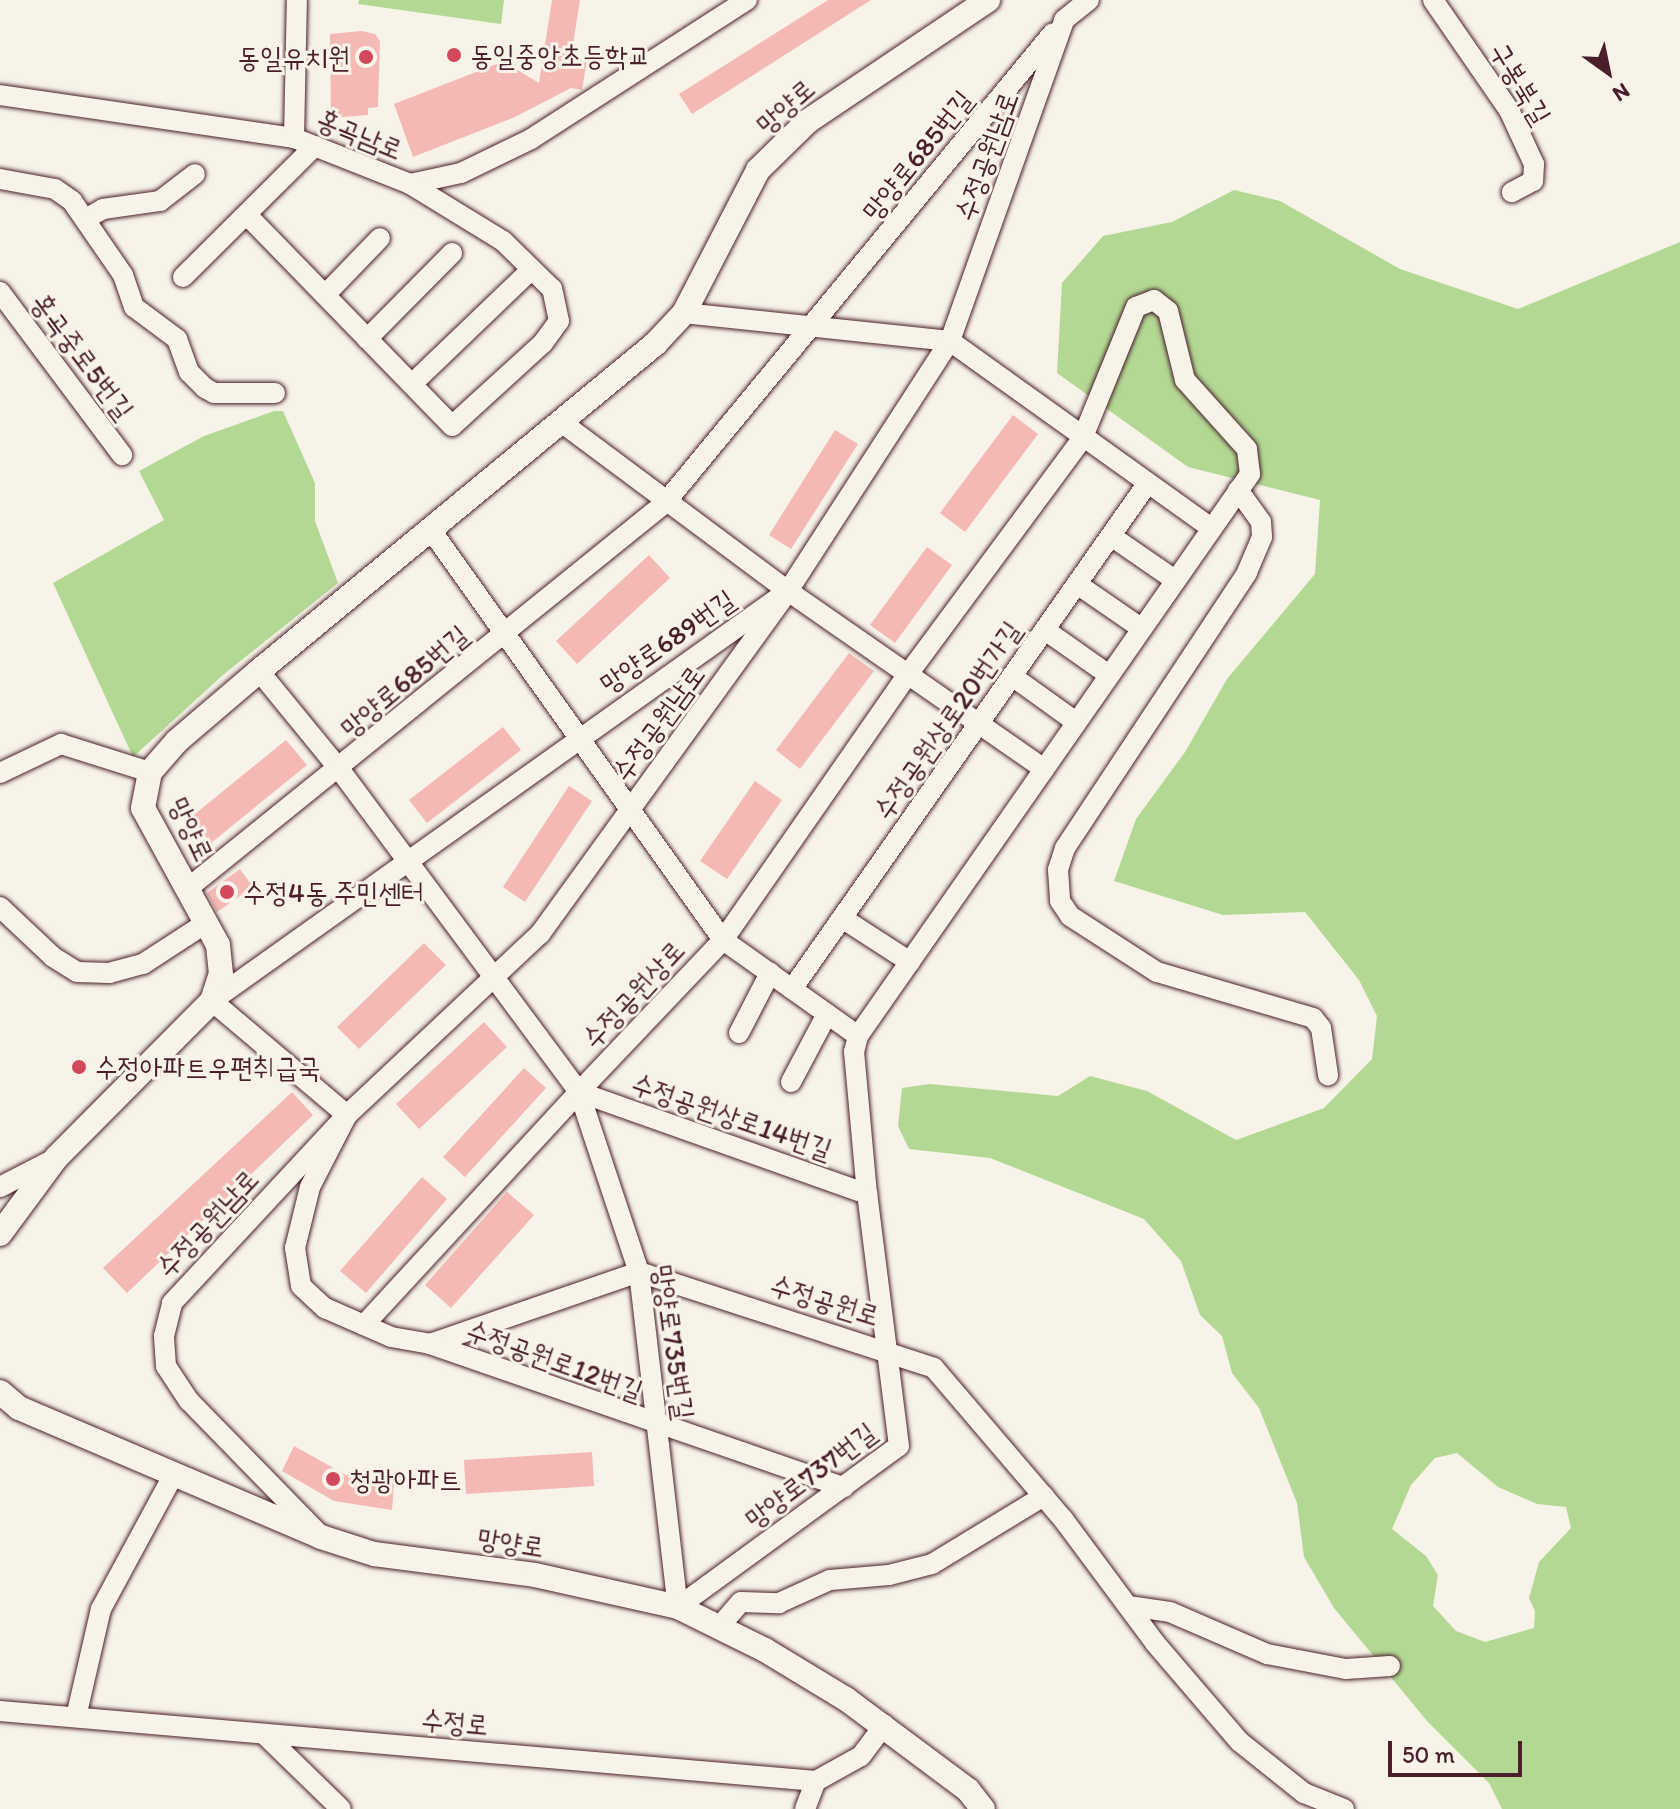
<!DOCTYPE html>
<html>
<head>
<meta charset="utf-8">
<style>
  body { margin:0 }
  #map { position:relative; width:1680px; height:1809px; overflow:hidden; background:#f7f3e8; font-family:Itim,"Poor Story",sans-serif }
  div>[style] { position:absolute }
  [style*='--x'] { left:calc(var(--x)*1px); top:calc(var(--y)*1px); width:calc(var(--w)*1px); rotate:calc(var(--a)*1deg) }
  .green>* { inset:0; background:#b3d893 }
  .building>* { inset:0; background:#f4b8b5 }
  .roads { filter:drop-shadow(0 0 2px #4a1f2b) drop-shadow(0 0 2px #4a1f2b) }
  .minor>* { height:20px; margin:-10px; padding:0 10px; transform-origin:10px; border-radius:10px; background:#f7f3e8 }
  .major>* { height:24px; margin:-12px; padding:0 12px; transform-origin:12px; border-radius:12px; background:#f7f3e8 }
  .dots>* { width:22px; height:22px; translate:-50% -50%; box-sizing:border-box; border:4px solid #f7f3e8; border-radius:50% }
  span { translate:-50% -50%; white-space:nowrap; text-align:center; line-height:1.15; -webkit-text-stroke:6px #f7f3e8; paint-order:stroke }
  .poi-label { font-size:28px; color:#4a1f2b }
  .left { translate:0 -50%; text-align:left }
  .right { translate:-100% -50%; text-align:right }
  .street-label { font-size:28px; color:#4a1f2b }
  .north { position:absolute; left:1568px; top:32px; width:80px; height:80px; -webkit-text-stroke:6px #f7f3e8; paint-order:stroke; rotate:147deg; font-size:22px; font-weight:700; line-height:32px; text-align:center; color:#4a1f2b }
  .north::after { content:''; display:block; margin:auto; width:28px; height:36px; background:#4a1f2b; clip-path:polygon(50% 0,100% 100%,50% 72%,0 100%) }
  .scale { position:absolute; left:1388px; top:1741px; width:134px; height:36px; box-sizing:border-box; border:4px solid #4a1f2b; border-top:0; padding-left:10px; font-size:24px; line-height:28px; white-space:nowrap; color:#4a1f2b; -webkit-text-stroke:6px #f7f3e8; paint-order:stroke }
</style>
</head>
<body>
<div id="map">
  <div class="green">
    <i style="clip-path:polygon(359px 0,504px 0,501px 24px,358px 4px)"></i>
    <i style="clip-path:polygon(evenodd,1234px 190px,1280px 201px,1400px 269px,1518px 309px,1680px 242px,1680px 1809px,1502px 1809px,1489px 1783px,1427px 1721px,1334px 1608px,1304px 1557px,1297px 1503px,1259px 1408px,1232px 1373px,1222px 1336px,1200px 1315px,1181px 1261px,1144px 1219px,990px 1158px,909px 1149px,898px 1126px,902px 1088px,930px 1084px,1058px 1096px,1090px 1076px,1147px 1091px,1236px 1140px,1324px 1108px,1372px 1059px,1377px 1016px,1359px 980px,1305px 912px,1223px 915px,1114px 881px,1136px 819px,1185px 752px,1227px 679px,1315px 574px,1320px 500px,1188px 467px,1057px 373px,1062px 283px,1103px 236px,1172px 222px,1234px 190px,1457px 1453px,1498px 1487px,1537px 1504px,1566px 1507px,1571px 1528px,1539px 1562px,1529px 1598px,1535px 1611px,1534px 1628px,1485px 1642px,1456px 1631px,1433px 1606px,1438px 1575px,1426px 1556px,1392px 1529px,1411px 1485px,1435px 1458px,1457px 1453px)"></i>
    <i style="clip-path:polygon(274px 411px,283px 411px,315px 483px,315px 521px,338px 583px,223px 675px,133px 757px,53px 583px,164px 520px,139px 471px,204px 436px)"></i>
  </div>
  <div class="building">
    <i style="clip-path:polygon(552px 0,580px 0,571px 57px,587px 59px,582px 90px,571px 88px,515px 117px,413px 157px,394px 104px,512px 58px,516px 69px,539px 83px)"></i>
    <i style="clip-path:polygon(828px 0,871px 0,692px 114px,679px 94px)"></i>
    <i style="clip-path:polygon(362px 31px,375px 34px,380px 41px,378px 107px,368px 108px,368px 115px,331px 118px,330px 34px)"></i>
    <i style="clip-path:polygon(1013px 415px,1038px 434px,965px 532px,940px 513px)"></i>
    <i style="clip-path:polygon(835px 430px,858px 444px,791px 549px,769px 535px)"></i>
    <i style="clip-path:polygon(927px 547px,952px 565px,895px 643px,870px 625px)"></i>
    <i style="clip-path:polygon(649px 555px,670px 578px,577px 664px,556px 641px)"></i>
    <i style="clip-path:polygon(849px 653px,874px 671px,800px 769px,776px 750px)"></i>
    <i style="clip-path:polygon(503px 727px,521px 750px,427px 823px,409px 800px)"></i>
    <i style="clip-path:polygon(286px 740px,307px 765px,211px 843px,190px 818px)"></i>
    <i style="clip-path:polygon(755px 781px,782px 800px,727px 879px,700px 861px)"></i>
    <i style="clip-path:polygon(569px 786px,592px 801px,525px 902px,503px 887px)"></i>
    <i style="clip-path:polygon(240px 869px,253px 887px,217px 912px,207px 893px)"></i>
    <i style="clip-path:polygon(424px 943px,446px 965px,359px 1049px,337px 1027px)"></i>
    <i style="clip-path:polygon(484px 1022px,507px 1047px,419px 1129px,396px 1104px)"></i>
    <i style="clip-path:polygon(524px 1068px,546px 1088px,465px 1177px,443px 1157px)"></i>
    <i style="clip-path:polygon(292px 1092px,313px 1115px,127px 1293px,103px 1268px)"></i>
    <i style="clip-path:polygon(422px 1177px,447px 1199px,366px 1293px,340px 1271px)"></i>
    <i style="clip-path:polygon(507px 1192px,534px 1215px,451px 1308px,425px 1285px)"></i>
    <i style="clip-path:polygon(294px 1446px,346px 1475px,394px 1482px,392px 1510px,334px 1501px,282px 1471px)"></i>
    <i style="clip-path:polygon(592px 1452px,594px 1486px,466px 1494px,464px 1460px)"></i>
  </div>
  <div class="roads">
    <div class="minor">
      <i style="--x:1433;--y:0;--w:134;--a:55.4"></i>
      <i style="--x:1509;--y:110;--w:60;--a:65.2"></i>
      <i style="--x:1534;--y:164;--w:17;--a:93"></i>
      <i style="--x:1533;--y:181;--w:24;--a:152"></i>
      <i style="--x:0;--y:95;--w:297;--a:8.3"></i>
      <i style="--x:294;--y:138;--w:125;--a:21.6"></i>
      <i style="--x:410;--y:184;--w:52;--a:-12.2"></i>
      <i style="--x:461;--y:173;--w:78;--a:-25.9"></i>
      <i style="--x:531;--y:139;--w:257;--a:-32.8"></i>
      <i style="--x:294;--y:138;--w:138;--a:-88.8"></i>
      <i style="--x:0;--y:179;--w:56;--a:10.3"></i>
      <i style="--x:55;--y:189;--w:21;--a:35"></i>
      <i style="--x:72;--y:201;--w:90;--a:55.4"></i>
      <i style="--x:123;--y:275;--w:34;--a:71"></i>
      <i style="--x:134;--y:307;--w:54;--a:36.7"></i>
      <i style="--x:177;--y:339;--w:35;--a:70"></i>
      <i style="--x:189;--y:372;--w:23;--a:45"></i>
      <i style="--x:205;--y:388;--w:10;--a:29"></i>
      <i style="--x:214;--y:393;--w:61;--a:0"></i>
      <i style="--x:247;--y:215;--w:294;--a:45.8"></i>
      <i style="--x:452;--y:426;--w:123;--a:-42.4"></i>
      <i style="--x:543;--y:343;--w:27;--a:-54"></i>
      <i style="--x:559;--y:321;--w:33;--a:-102"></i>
      <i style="--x:552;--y:289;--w:69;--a:-135.6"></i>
      <i style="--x:503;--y:241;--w:109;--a:-148.5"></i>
      <i style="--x:87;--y:218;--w:18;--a:-29"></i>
      <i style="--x:103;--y:209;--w:58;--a:-8"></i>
      <i style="--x:160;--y:201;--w:44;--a:-37.6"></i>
      <i style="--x:183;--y:277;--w:186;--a:-44.8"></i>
      <i style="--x:0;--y:292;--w:204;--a:53.2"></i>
      <i style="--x:325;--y:295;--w:79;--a:-46"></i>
      <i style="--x:684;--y:313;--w:267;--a:6"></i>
      <i style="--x:950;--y:341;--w:321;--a:35.6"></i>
      <i style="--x:367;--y:339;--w:121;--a:-45.3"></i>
      <i style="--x:412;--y:384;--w:166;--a:-43.8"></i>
      <i style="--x:561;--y:422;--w:283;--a:36.7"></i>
      <i style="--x:788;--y:591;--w:312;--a:34.8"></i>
      <i style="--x:1238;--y:490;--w:39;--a:54"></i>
      <i style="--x:1261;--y:522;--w:15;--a:86"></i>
      <i style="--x:1262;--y:537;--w:39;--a:113"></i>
      <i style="--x:1247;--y:573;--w:330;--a:123.5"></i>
      <i style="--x:1065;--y:848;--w:23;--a:108"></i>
      <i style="--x:1058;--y:870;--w:31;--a:86"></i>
      <i style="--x:1060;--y:901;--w:18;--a:56"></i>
      <i style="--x:1070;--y:916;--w:103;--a:32.8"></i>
      <i style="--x:1157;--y:972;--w:163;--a:16.4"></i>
      <i style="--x:1313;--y:1018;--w:13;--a:51"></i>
      <i style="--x:1321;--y:1028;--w:48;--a:81.5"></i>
      <i style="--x:431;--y:530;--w:503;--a:54.54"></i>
      <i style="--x:723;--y:940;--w:166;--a:35.4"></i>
      <i style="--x:1111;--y:536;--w:78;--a:34.5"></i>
      <i style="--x:1077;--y:584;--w:78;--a:34.5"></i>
      <i style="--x:788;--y:591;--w:707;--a:144.56"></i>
      <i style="--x:212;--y:1001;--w:177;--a:40.2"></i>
      <i style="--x:347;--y:1115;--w:81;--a:117.2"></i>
      <i style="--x:310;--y:1187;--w:63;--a:103.8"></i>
      <i style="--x:295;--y:1248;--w:38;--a:81"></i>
      <i style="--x:301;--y:1286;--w:33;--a:43"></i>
      <i style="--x:325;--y:1308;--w:72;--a:23.7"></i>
      <i style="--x:391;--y:1337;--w:40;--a:10"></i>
      <i style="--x:430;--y:1344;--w:221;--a:-19"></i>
      <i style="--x:639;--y:1272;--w:310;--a:18"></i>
      <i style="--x:934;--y:1368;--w:199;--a:49.5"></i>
      <i style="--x:1063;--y:1519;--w:154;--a:53.4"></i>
      <i style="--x:1155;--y:1643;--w:130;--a:49.4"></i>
      <i style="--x:1240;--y:1742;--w:82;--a:38.6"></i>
      <i style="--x:1304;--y:1793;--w:43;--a:21.8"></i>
      <i style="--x:1045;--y:630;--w:78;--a:35.1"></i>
      <i style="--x:259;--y:671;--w:128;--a:50.7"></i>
      <i style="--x:340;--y:770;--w:401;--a:53.4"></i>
      <i style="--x:579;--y:1092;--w:190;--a:71.6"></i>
      <i style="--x:639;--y:1272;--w:337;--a:83.4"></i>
      <i style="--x:678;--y:1607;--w:273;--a:-36.1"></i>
      <i style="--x:899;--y:1446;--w:254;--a:-97.2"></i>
      <i style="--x:867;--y:1194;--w:143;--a:-95.2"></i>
      <i style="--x:854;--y:1052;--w:16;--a:-76"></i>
      <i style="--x:858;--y:1036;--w:685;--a:-55.1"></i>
      <i style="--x:1250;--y:474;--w:25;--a:-97"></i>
      <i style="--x:1247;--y:449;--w:93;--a:-131.9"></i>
      <i style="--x:1185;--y:380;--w:71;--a:-103.8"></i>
      <i style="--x:1168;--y:311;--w:18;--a:-142"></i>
      <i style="--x:1154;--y:300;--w:19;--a:159"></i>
      <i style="--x:1136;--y:307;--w:143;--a:112.2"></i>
      <i style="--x:1082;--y:439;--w:292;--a:126.5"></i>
      <i style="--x:908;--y:674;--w:324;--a:124.8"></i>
      <i style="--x:723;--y:940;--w:209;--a:133.5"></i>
      <i style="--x:579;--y:1092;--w:317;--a:132.7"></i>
      <i style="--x:1012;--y:676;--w:79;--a:35.7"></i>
      <i style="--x:0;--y:773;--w:68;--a:-25.4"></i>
      <i style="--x:61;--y:744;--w:93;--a:17.5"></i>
      <i style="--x:187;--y:889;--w:614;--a:-38.92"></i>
      <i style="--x:665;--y:503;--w:609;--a:-50.46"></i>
      <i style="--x:0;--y:907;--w:73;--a:43.3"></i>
      <i style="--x:53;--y:957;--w:28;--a:32"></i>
      <i style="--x:77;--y:972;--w:32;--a:2"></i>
      <i style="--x:109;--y:973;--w:35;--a:-15"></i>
      <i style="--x:143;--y:964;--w:75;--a:-33.1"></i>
      <i style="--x:842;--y:918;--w:81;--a:32.9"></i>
      <i style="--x:792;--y:989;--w:617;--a:-54.89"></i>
      <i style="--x:739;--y:1033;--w:68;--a:-62.7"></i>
      <i style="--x:791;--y:1082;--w:77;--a:-62.1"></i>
      <i style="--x:579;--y:1092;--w:306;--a:19.5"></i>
      <i style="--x:0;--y:1187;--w:63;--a:-27.4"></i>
      <i style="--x:430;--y:1344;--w:438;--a:19.1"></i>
      <i style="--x:319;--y:1534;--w:186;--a:-134.3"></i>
      <i style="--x:189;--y:1401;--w:42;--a:-123.3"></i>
      <i style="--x:166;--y:1366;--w:30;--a:-94"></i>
      <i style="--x:164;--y:1336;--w:34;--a:-76"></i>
      <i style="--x:172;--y:1303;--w:257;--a:-47.1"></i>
      <i style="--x:347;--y:1115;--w:265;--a:-43.2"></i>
      <i style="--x:540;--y:934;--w:423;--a:-54.1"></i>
      <i style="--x:788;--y:591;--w:298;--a:-57.1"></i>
      <i style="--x:950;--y:341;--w:341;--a:-70.4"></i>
      <i style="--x:1064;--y:20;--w:32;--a:-39"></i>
      <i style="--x:1128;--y:1606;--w:42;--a:8.1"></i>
      <i style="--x:1170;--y:1612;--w:106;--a:23.4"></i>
      <i style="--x:1267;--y:1654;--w:80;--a:10.8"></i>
      <i style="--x:1346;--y:1669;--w:44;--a:-3.9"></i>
      <i style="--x:719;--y:1627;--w:33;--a:-49"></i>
      <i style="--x:741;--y:1602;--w:38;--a:2"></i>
      <i style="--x:779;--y:1603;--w:56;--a:-24.3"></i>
      <i style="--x:830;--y:1580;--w:59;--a:-4.8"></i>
      <i style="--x:889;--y:1575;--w:44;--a:-14.3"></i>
      <i style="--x:932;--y:1564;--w:131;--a:-31.3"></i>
      <i style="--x:0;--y:1711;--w:819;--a:4.9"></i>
      <i style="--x:816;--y:1781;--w:51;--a:-29.1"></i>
      <i style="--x:861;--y:1756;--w:39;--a:-53"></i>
      <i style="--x:76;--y:1717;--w:111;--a:-77"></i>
      <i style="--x:101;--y:1609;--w:153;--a:-61.6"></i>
      <i style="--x:264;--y:1734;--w:107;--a:44.2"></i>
      <i style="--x:805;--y:1809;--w:30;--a:-69"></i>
    </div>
    <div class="major">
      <i style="--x:0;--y:1234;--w:94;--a:-53.6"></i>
      <i style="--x:56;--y:1158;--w:221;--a:-45.2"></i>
      <i style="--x:212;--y:1001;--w:28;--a:-72"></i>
      <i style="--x:221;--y:974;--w:29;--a:-96"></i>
      <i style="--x:218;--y:945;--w:156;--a:-118.7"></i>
      <i style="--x:143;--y:808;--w:37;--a:-79"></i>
      <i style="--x:150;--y:772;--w:41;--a:-48.9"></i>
      <i style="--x:177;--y:741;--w:108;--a:-40.5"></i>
      <i style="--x:259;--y:671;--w:514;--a:-39.55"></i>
      <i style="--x:655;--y:344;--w:42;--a:-46.9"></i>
      <i style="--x:684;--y:313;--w:161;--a:-62.6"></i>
      <i style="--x:758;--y:170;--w:70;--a:-44.4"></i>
      <i style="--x:808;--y:121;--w:217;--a:-33.9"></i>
      <i style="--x:0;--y:1392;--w:25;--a:40"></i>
      <i style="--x:19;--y:1408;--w:328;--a:23.1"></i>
      <i style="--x:321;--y:1537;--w:56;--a:17.8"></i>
      <i style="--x:374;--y:1554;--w:162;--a:7.4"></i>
      <i style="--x:535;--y:1575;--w:147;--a:12.6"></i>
      <i style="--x:678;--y:1607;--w:97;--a:26.3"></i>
      <i style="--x:765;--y:1650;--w:95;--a:31.2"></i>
      <i style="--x:846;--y:1699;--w:152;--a:36.7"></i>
      <i style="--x:968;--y:1790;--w:24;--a:52"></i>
    </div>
  </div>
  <div class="dots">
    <i style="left:454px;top:55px;background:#d1495b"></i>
    <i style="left:366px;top:57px;background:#d1495b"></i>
    <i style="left:227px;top:892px;background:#d1495b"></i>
    <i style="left:79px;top:1067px;background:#d1495b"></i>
    <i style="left:333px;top:1479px;background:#d1495b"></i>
  </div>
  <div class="poi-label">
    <span class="left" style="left:470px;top:55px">동일중앙초등학교</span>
    <span class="right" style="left:350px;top:57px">동일유치원</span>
    <span class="left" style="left:243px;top:892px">수정4동 주민센터</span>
    <span class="left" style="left:95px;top:1067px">수정아파트우편취급국</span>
    <span class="left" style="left:349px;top:1479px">청광아파트</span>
  </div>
  <div class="street-label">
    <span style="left:1521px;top:83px;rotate:59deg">구봉북길</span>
    <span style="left:785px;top:106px;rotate:-41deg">망양로</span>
    <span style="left:360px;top:134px;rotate:22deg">홍곡남로</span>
    <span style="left:917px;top:155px;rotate:-51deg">망양로685번길</span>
    <span style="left:986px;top:156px;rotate:-70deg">수정공원남로</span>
    <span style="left:83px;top:356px;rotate:53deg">홍곡중로5번길</span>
    <span style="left:667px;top:641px;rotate:-35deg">망양로689번길</span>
    <span style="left:404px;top:681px;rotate:-40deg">망양로685번길</span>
    <span style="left:947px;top:720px;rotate:-55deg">수정공원상로20번가길</span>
    <span style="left:658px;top:723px;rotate:-54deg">수정공원남로</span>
    <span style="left:192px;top:829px;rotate:65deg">망양로</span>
    <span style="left:633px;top:994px;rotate:-47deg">수정공원상로</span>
    <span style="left:732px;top:1116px;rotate:19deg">수정공원상로14번길</span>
    <span style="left:207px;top:1223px;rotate:-47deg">수정공원남로</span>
    <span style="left:825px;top:1300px;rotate:17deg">수정공원로</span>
    <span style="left:674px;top:1342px;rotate:82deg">망양로735번길</span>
    <span style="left:555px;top:1360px;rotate:20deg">수정공원로12번길</span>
    <span style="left:810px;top:1475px;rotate:-37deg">망양로737번길</span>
    <span style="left:511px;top:1542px;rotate:9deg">망양로</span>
    <span style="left:455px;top:1722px;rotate:5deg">수정로</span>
  </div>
  <div class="north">N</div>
  <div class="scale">50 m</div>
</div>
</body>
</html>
